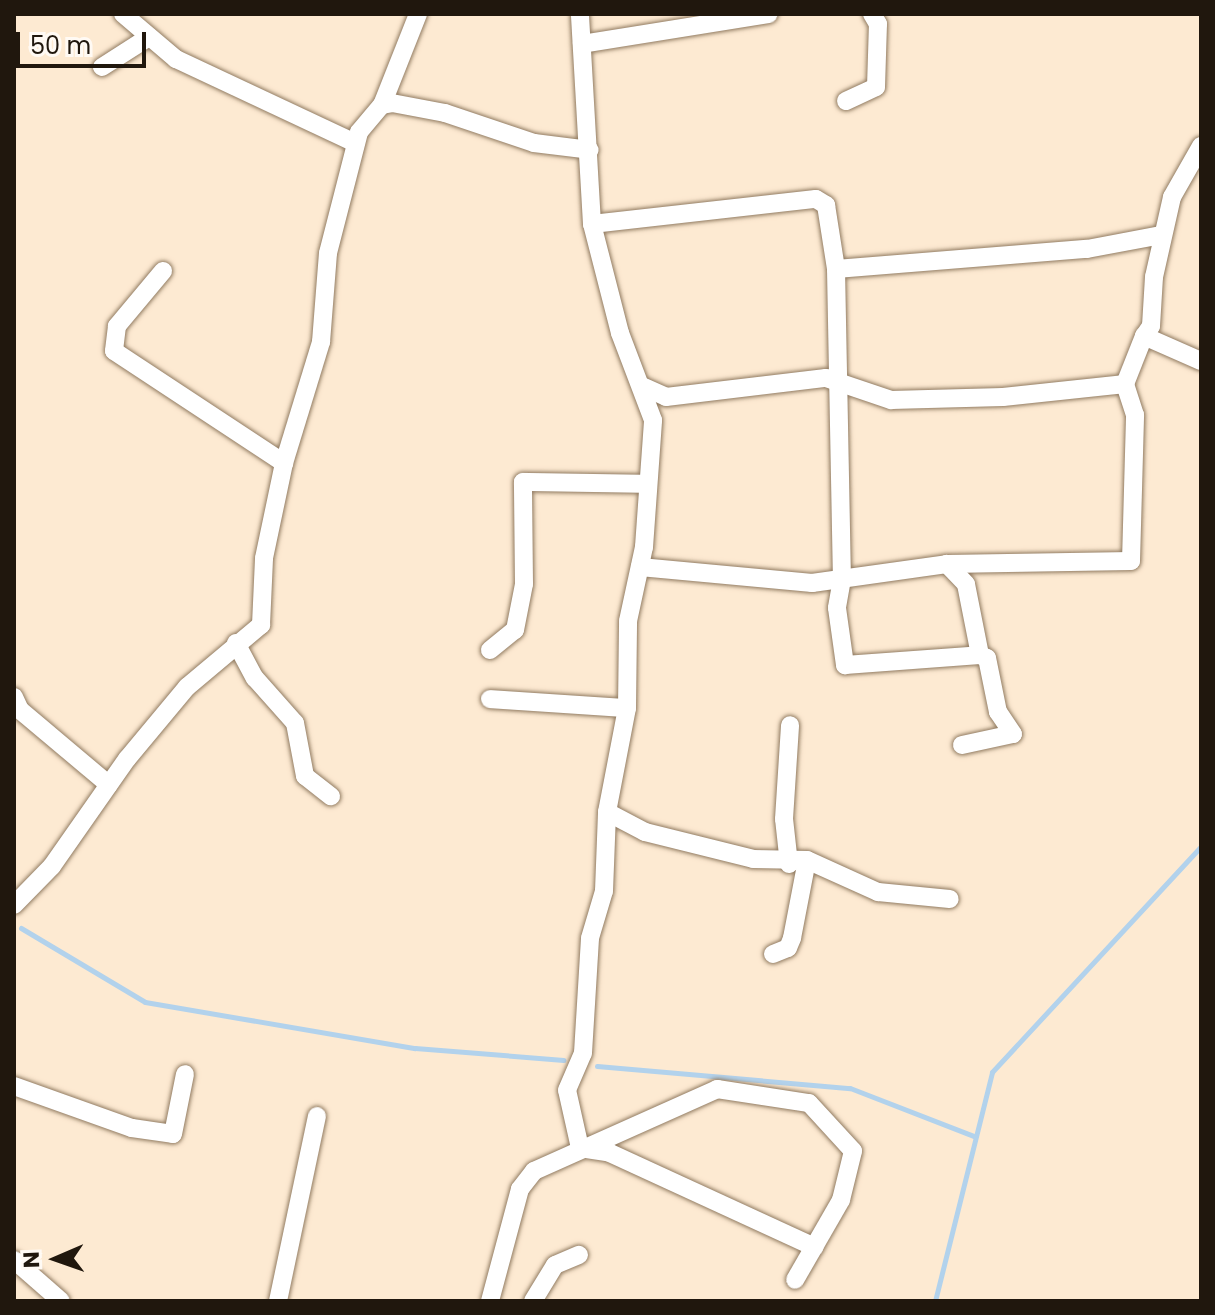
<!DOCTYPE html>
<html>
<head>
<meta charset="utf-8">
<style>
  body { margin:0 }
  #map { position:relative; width:1215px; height:1315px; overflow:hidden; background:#fdead2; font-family:Poppins,sans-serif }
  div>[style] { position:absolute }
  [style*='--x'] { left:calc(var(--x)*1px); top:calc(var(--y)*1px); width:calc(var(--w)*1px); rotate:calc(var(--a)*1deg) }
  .stream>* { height:5px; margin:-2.5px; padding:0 2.5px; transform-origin:2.5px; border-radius:2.5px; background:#b2d2ec }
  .roads { filter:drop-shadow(0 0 2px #917b61) drop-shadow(0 0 2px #917b61) }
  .minor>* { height:18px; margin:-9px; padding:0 9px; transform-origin:9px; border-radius:9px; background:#fff }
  span { translate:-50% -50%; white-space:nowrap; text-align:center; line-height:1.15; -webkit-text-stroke:6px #fffaf4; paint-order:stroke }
  .frame { position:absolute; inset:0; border:16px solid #20170d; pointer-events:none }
  .north { position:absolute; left:16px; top:1219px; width:80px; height:80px; -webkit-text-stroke:6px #fffaf4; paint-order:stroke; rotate:268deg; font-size:22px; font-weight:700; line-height:32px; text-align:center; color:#20170d }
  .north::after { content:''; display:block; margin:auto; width:28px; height:36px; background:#20170d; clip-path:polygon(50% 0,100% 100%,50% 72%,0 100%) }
  .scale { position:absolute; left:16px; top:32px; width:130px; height:36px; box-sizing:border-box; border:4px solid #20170d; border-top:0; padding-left:10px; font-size:24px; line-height:28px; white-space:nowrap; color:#20170d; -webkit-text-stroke:6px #fffaf4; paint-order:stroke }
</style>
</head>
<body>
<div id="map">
  <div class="stream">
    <i style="--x:21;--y:928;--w:144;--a:30.8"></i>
    <i style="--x:145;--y:1002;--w:274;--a:9.7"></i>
    <i style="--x:415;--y:1048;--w:149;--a:4.6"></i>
    <i style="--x:597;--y:1066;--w:254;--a:5"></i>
    <i style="--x:850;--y:1088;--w:133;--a:21.2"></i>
    <i style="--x:935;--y:1301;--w:236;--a:-76"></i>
    <i style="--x:992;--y:1072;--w:308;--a:-47.2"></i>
  </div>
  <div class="roads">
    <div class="minor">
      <i style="--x:123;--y:14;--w:70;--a:40.3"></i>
      <i style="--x:176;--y:59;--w:198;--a:25.1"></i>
      <i style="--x:582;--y:44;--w:189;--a:-9.1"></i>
      <i style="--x:102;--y:67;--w:56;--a:-32.6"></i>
      <i style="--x:846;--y:101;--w:33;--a:-25"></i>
      <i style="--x:876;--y:87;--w:63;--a:-88.2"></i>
      <i style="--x:878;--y:24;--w:12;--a:-121"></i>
      <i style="--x:382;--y:105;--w:98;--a:-68.4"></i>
      <i style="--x:1201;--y:146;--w:59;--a:119.6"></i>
      <i style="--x:1172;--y:197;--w:82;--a:102.7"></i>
      <i style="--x:1154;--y:277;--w:49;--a:93.5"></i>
      <i style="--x:1151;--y:326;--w:12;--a:125"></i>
      <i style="--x:1144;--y:336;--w:62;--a:23.7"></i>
      <i style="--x:592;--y:224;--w:225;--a:-6.4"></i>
      <i style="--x:816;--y:199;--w:12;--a:31"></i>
      <i style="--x:826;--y:205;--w:65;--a:81.1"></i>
      <i style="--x:836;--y:269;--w:310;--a:88.9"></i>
      <i style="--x:842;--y:579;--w:29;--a:100"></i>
      <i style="--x:837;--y:608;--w:58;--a:82"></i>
      <i style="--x:845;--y:665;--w:135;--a:-4.2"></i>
      <i style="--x:980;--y:655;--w:72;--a:-101.2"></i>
      <i style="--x:966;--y:584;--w:28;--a:-134"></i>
      <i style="--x:836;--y:269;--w:252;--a:-4.6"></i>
      <i style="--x:1087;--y:249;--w:75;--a:-10.7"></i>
      <i style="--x:163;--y:271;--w:72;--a:129.9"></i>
      <i style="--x:117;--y:326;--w:25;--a:97"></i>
      <i style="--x:114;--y:351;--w:204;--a:33.4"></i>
      <i style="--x:644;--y:387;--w:24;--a:24"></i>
      <i style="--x:666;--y:397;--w:161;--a:-6.8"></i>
      <i style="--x:826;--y:378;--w:69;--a:18.7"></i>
      <i style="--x:891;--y:400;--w:112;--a:-1.5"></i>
      <i style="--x:1003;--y:397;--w:123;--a:-6.1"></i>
      <i style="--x:1125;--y:384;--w:52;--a:-68.4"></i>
      <i style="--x:640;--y:567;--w:173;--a:5.3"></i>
      <i style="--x:812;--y:583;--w:136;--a:-8"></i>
      <i style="--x:947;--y:564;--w:184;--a:-0.9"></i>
      <i style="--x:1131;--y:561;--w:146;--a:-88.4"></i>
      <i style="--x:1135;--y:415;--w:33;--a:-108"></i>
      <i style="--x:236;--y:643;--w:40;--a:62"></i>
      <i style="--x:255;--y:678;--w:60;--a:48.4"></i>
      <i style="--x:295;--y:723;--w:54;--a:79.3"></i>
      <i style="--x:305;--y:776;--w:33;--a:38"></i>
      <i style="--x:490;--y:650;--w:32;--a:-39"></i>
      <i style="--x:515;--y:630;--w:47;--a:-78.9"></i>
      <i style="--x:524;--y:584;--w:102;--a:-90.6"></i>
      <i style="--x:523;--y:482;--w:125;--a:0.9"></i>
      <i style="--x:14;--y:697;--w:14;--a:65"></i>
      <i style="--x:20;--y:710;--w:116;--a:40.1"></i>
      <i style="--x:490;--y:699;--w:137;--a:3.8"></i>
      <i style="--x:962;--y:745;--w:52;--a:-12.2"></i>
      <i style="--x:1013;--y:734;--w:27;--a:-124"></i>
      <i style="--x:998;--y:712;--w:55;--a:-101.5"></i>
      <i style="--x:987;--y:658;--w:8;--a:-157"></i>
      <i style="--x:607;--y:812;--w:43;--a:27.8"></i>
      <i style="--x:645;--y:832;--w:111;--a:14"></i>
      <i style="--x:753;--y:859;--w:54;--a:1.1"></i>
      <i style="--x:807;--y:860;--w:78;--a:24.3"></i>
      <i style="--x:878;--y:892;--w:72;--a:5.6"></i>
      <i style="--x:789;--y:864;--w:45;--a:-96.3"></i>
      <i style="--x:784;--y:819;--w:94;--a:-86.3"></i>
      <i style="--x:14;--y:905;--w:54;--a:-45.7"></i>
      <i style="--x:52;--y:866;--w:131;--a:-55"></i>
      <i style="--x:127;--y:759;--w:94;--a:-50.2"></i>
      <i style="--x:187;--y:687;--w:97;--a:-40"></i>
      <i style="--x:261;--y:625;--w:67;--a:-87.4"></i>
      <i style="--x:264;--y:558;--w:97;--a:-78.1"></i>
      <i style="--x:284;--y:463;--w:127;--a:-73"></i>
      <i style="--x:321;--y:342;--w:89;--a:-85.5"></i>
      <i style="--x:328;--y:253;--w:125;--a:-75.6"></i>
      <i style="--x:359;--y:132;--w:35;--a:-50"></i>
      <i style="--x:382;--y:105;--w:10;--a:-11"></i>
      <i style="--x:392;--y:103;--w:54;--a:10.7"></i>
      <i style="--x:445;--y:113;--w:94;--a:18.6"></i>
      <i style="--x:534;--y:143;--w:56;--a:7.1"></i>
      <i style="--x:773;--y:954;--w:16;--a:-22"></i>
      <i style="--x:788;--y:948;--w:11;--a:-68"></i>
      <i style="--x:792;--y:938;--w:79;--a:-79.1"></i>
      <i style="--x:14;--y:1086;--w:125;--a:19.6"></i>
      <i style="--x:132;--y:1128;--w:41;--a:8.3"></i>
      <i style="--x:173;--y:1134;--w:61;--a:-78.7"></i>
      <i style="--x:580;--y:1148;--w:59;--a:-102.6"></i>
      <i style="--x:567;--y:1090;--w:40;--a:-66.6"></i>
      <i style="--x:583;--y:1053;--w:115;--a:-86.5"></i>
      <i style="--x:590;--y:938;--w:49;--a:-73.4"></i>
      <i style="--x:604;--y:891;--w:79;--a:-87.8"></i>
      <i style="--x:607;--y:812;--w:106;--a:-79.1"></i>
      <i style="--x:627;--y:708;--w:87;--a:-89.3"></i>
      <i style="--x:628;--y:621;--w:76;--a:-77.8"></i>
      <i style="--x:644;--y:547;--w:127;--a:-85.9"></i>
      <i style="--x:653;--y:420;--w:93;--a:-110.8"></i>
      <i style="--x:620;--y:333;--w:113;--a:-104.4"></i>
      <i style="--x:592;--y:224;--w:210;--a:-93.3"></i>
      <i style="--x:580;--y:1148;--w:30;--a:9"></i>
      <i style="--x:610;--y:1153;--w:225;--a:24.7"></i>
      <i style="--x:14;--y:1260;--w:62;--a:41.1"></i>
      <i style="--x:278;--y:1301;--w:189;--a:-78.1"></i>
      <i style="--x:490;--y:1301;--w:116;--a:-75"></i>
      <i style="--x:520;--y:1189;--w:23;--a:-52"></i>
      <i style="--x:534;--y:1171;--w:201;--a:-24.1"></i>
      <i style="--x:717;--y:1089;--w:93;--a:8.7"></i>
      <i style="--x:809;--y:1103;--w:65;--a:47.5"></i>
      <i style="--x:853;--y:1151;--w:50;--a:103.8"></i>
      <i style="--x:841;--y:1200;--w:92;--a:119.9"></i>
      <i style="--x:533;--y:1301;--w:42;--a:-58.6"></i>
      <i style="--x:555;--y:1265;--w:26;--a:-23"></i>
    </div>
  </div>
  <div class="frame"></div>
  <div class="north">N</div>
  <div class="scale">50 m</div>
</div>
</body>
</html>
